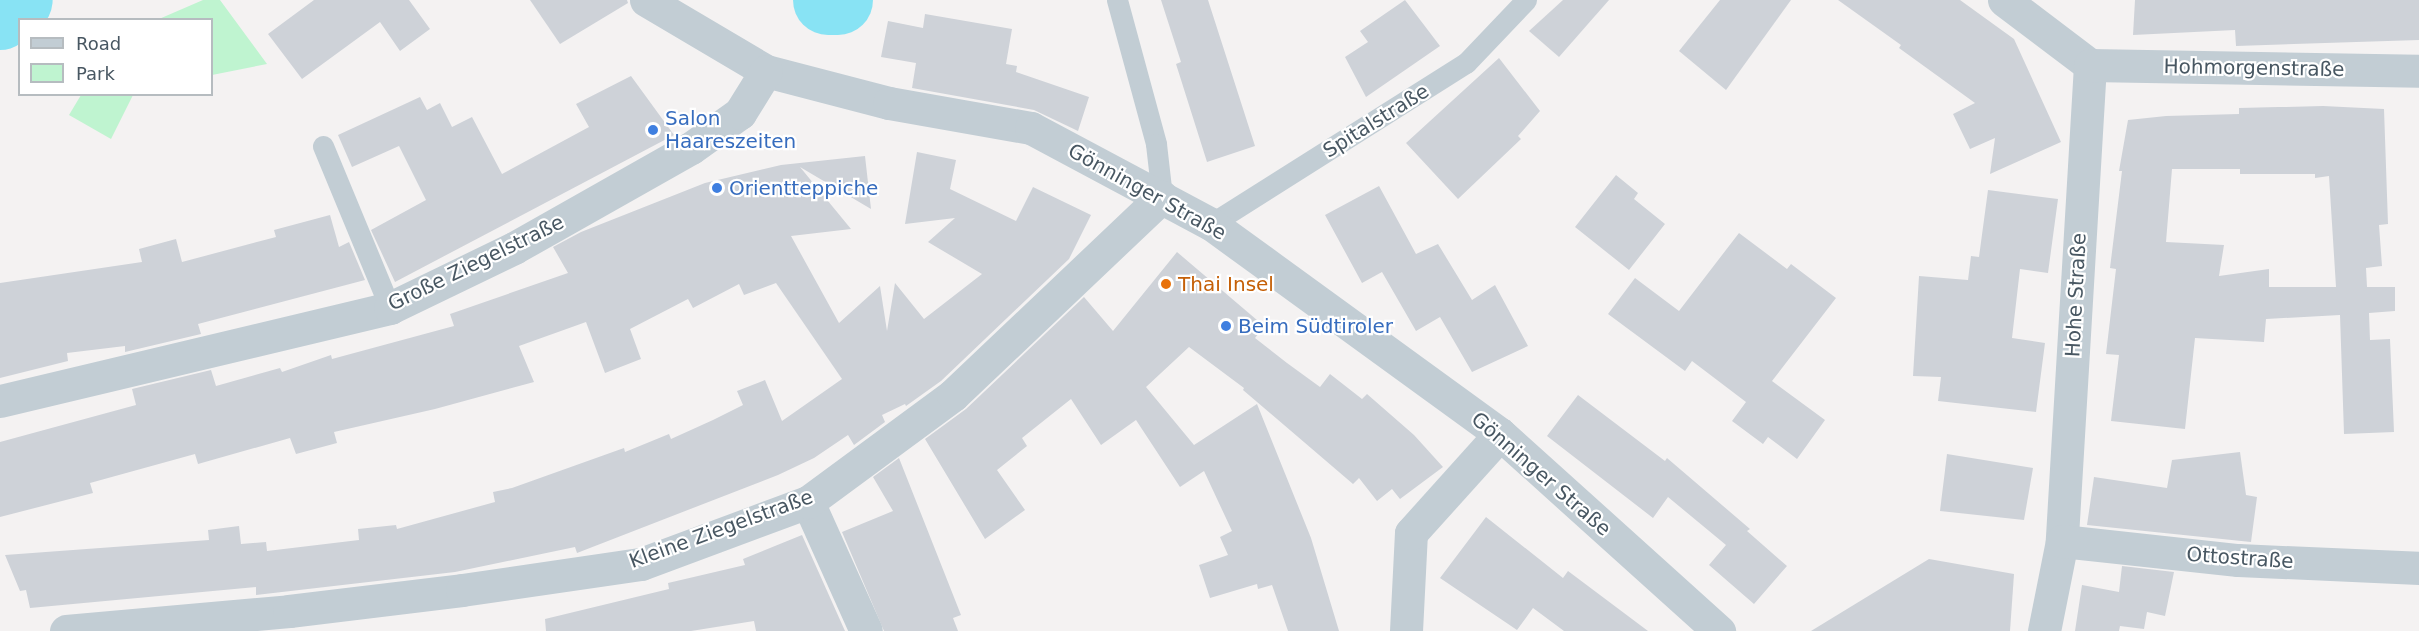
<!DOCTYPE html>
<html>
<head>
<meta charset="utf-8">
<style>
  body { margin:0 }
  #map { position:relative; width:2419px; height:631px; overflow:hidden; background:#f4f2f2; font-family:"DejaVu Sans",sans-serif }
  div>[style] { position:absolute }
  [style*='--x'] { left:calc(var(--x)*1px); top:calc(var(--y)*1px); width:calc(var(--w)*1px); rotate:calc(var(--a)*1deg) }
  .green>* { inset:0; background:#bff4d0 }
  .river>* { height:70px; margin:-35px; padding:0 35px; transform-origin:35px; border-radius:35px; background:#88e3f4 }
  .building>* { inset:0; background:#ced2d8 }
  .service>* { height:21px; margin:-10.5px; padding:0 10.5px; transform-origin:10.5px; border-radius:10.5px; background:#c2cdd4 }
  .minor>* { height:33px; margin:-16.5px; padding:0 16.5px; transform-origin:16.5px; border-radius:16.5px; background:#c2cdd4 }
  .dots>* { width:16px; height:16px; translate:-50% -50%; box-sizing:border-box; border:3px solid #fff; border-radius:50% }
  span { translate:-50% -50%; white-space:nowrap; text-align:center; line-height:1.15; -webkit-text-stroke:4.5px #fff; paint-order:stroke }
  .street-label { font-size:20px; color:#485762 }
  .shop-label { font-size:20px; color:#366cbe }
  .left { translate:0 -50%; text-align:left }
  .food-label { font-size:20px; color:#c56008 }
  .legend { position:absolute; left:18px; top:18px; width:195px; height:78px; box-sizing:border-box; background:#fff; border:2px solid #b6bcc0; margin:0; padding:8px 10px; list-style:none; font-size:18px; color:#485762 }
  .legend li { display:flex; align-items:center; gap:12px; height:30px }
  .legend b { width:30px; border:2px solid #b6bcc0 }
</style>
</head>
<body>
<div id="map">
  <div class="green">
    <i style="clip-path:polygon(203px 0,220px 0,267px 64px,212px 75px,212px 20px,159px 19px)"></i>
    <i style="clip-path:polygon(81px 95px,133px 95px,111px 139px,69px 115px)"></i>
  </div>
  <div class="river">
    <i style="--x:828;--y:0;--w:10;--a:0"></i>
    <i style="--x:0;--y:15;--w:23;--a:-40"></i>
  </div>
  <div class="building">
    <i style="clip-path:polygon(314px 0,409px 0,430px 29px,400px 51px,380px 22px,302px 79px,268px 34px)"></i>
    <i style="clip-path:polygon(530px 0,627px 0,628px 3px,560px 44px)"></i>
    <i style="clip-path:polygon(1161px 0,1208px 0,1255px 146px,1207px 162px,1176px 64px,1181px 62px)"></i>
    <i style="clip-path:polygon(1405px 0,1440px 46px,1366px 97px,1345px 57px,1368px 42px,1360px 31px)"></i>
    <i style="clip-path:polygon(1563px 0,1609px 0,1559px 57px,1529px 31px)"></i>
    <i style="clip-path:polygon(1720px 0,1791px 0,1726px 90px,1679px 51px)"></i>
    <i style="clip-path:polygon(1838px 0,1960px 0,2014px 39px,2061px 142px,1990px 174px,1995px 138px,1970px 149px,1953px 114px,1975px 103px,1899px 48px,1901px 45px)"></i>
    <i style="clip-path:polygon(2135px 0,2419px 0,2419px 40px,2236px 46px,2235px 30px,2133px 35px)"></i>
    <i style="clip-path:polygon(925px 14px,1012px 29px,1006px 64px,1017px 66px,1016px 72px,1089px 97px,1078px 131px,1034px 110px,912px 88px,916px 63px,881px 57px,888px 21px,923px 28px)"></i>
    <i style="clip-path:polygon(1499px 58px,1540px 111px,1518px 136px,1521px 139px,1458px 199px,1406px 143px)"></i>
    <i style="clip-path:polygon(631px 76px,674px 135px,395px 282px,371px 230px,426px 200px,399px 146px,352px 167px,338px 135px,420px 97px,427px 110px,440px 103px,452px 127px,472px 117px,502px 174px,589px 127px,576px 104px)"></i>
    <i style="clip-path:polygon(evenodd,2323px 106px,2384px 109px,2388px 224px,2379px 225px,2382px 266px,2366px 268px,2367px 287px,2395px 287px,2395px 311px,2369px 313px,2370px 340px,2390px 339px,2394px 432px,2344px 434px,2340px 315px,2266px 319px,2264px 342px,2195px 338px,2185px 429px,2111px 421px,2119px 355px,2106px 354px,2116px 269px,2110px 268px,2122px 171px,2119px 171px,2128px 120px,2166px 116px,2239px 114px,2239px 108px,2323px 106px,2172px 169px,2240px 169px,2240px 174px,2315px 174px,2315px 178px,2329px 176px,2336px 287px,2269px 287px,2269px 269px,2219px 276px,2224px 245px,2166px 242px,2172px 169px)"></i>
    <i style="clip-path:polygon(917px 152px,956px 160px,950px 189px,1016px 221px,1033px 187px,1091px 215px,1069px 259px,941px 381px,906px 406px,905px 404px,882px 415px,885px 422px,854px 445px,848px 435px,814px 458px,778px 475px,577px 553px,575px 547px,455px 572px,256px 595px,256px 587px,30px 608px,26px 590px,20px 591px,5px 555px,209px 540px,208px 530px,239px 526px,241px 544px,266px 542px,267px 551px,359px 540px,358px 529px,396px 525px,397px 529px,495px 502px,493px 492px,512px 488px,624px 448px,625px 452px,669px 434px,671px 439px,713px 420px,743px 405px,737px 391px,765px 380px,782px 421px,842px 379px,776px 283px,744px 295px,739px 284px,693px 308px,688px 299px,630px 329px,641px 359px,605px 373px,586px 322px,519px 346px,534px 382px,435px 409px,334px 432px,337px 443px,296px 454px,290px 438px,198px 464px,195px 454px,90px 483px,93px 493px,0 517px,0 442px,136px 405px,132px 389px,211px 370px,216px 386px,280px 368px,282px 372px,331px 355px,332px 359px,454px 326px,450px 314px,568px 273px,553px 247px,581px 232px,705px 183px,781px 165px,865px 156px,871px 209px,800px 167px,851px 229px,791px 236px,839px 323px,880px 286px,887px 331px,895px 283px,924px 319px,982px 274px,928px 242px,955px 218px,905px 224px)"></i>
    <i style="clip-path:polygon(1616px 175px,1638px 193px,1634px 199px,1665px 224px,1629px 270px,1575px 227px)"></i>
    <i style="clip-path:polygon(1379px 186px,1416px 254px,1438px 244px,1472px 300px,1495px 285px,1528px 346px,1472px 372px,1440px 317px,1416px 331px,1382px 272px,1362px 283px,1325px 215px)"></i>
    <i style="clip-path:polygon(1988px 190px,2058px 199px,2048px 273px,2020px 269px,2012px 338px,2045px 343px,2036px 412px,1938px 401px,1941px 377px,1913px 376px,1919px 276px,1968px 280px,1971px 256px,1979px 257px)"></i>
    <i style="clip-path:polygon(330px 215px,339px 247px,349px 242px,365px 280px,198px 324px,201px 334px,125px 352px,125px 346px,67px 353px,68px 361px,0 378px,0 283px,142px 262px,139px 249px,176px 239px,182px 262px,276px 237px,274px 230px)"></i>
    <i style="clip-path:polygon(1739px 233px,1787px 269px,1791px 264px,1836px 298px,1772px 381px,1825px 420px,1797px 459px,1768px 437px,1763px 444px,1732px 421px,1746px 402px,1692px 361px,1685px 371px,1608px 314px,1635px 278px,1679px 311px)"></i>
    <i style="clip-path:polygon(1177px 252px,1264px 326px,1255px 338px,1287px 363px,1320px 387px,1330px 374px,1362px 399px,1367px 394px,1414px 435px,1443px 467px,1400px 499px,1392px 489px,1377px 501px,1359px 478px,1353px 484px,1243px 390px,1244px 388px,1189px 347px,1146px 387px,1194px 445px,1257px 404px,1311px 538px,1339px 631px,1288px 631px,1272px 585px,1258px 589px,1257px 584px,1210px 598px,1199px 565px,1228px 555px,1220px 537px,1232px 531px,1204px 471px,1180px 487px,1136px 420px,1101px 445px,1071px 399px,1022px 438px,1027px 446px,997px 470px,1025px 510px,985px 539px,925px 439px,966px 409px,1084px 297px,1113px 331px)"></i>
    <i style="clip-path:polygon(1578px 395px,1665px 461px,1667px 458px,1750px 529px,1747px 531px,1787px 566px,1754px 604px,1709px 565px,1726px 545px,1668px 497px,1653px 518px,1547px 436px)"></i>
    <i style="clip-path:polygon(2240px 452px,2246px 495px,2257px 497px,2251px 542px,2087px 525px,2094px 477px,2167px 488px,2172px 460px)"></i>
    <i style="clip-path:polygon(1947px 454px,2033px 468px,2024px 520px,1940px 511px)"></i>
    <i style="clip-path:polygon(899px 458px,961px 615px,953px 618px,958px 631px,884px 631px,842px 532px,893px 511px,873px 477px)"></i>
    <i style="clip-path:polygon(1486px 517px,1563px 578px,1568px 571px,1648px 631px,1564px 631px,1533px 608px,1517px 630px,1440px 578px)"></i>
    <i style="clip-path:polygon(802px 535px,845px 631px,756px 631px,754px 621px,691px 631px,546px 631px,545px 619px,669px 589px,668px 583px,745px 565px,743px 559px)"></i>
    <i style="clip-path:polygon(1929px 559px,2014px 574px,2010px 631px,1811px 631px)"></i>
    <i style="clip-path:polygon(2122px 566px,2174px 572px,2165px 616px,2147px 612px,2144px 629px,2120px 626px,2119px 631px,2075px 631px,2082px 585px,2119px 592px)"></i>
  </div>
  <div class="service">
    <i style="--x:1117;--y:0;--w:149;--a:74.8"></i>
    <i style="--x:1156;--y:144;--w:53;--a:83.5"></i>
    <i style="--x:323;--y:146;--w:175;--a:67.5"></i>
    <i style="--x:1211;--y:224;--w:302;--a:-32.3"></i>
    <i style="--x:1466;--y:63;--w:87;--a:-46.4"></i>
  </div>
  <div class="minor">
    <i style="--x:646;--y:0;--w:139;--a:30.6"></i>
    <i style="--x:766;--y:71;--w:127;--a:14.6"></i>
    <i style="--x:889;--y:103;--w:144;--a:10"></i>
    <i style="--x:1031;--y:128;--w:204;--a:28.1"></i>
    <i style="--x:1211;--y:224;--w:357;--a:36"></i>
    <i style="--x:1500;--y:434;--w:295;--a:42"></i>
    <i style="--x:2004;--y:0;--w:108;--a:37.1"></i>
    <i style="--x:2090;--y:65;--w:477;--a:93.4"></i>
    <i style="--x:2062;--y:541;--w:92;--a:101.3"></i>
    <i style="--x:2090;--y:65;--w:329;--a:1"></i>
    <i style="--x:0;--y:401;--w:401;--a:-13.4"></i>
    <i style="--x:390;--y:308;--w:138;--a:-25.8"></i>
    <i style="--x:514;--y:248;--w:203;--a:-29.5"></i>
    <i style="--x:691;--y:148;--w:60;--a:-35.5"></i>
    <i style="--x:740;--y:113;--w:49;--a:-58.2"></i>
    <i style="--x:808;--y:502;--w:141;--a:65.8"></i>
    <i style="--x:2062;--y:541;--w:177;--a:6.2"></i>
    <i style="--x:2238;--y:560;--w:181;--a:2.5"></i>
    <i style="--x:66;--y:631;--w:224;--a:-5.1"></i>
    <i style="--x:289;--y:611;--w:174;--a:-6.9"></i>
    <i style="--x:462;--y:590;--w:181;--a:-8.3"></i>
    <i style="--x:641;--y:564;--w:178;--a:-20.4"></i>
    <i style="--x:808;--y:502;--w:180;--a:-36.4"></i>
    <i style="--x:953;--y:395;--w:288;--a:-43.5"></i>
    <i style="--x:1406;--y:631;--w:98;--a:-87.1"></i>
    <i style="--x:1411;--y:533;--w:133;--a:-48"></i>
  </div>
  <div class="dots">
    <i style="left:653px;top:130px;background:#3f7fe0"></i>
    <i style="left:717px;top:188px;background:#3f7fe0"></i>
    <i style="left:1166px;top:284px;background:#e8710a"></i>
    <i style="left:1226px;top:326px;background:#3f7fe0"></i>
  </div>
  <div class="street-label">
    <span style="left:2254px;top:68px;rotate:1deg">Hohmorgenstraße</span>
    <span style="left:1376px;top:121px;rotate:-32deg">Spitalstraße</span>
    <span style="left:1147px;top:192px;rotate:29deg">Gönninger Straße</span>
    <span style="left:476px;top:263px;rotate:-26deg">Große Ziegelstraße</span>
    <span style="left:2076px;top:295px;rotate:-87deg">Hohe Straße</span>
    <span style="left:1541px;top:474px;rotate:41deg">Gönninger Straße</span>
    <span style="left:721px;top:529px;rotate:-20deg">Kleine Ziegelstraße</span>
    <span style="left:2240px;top:558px;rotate:4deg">Ottostraße</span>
  </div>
  <div class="shop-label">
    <span class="left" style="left:665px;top:130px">Salon<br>Haareszeiten</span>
    <span class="left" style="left:729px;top:188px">Orientteppiche</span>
    <span class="left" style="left:1238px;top:326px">Beim Südtiroler</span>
  </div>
  <div class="food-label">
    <span class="left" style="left:1178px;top:284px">Thai Insel</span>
  </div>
  <ul class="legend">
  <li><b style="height:8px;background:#c2cdd4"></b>Road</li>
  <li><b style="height:16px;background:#bff4d0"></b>Park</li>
  </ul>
</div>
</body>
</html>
